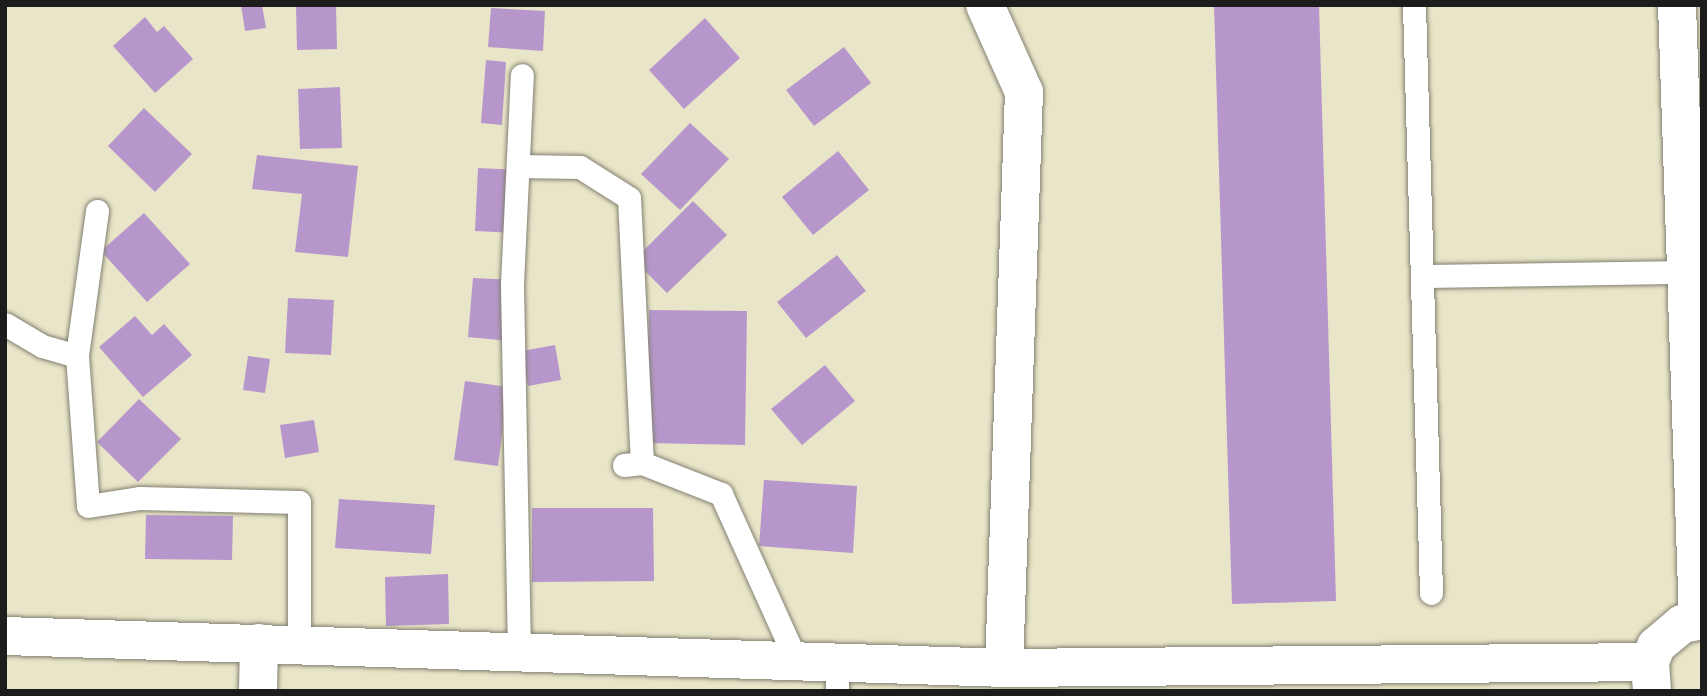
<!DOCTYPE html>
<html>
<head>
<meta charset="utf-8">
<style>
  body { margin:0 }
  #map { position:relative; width:1707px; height:696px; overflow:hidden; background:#e9e5c8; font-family:"EB Garamond",serif }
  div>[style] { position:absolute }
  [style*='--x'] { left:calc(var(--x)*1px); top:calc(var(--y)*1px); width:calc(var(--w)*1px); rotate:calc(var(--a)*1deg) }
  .building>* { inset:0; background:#b797cb }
  .roads { filter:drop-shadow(0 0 2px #828072) drop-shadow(0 0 2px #828072) }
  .lane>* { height:23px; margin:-11.5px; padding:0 11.5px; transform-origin:11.5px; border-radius:11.5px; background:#fff }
  .street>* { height:38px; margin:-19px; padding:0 19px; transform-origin:19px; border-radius:19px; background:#fff }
  .secondary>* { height:38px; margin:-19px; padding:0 19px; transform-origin:19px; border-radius:19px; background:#fff }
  span { translate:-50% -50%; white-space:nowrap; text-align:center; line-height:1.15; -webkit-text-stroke:6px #f6f6f2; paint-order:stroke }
  .frame { position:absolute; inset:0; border:7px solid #1c1c1c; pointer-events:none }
</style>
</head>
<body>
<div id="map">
  <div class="building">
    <i style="clip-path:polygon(241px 5px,262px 5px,266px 28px,245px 31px)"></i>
    <i style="clip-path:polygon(296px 5px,336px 5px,337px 49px,297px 50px)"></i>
    <i style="clip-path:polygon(1214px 5px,1319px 5px,1336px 601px,1232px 604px)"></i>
    <i style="clip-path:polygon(491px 8px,545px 11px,543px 51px,488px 47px)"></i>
    <i style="clip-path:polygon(145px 17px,157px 32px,164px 26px,193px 59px,155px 93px,113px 46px)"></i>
    <i style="clip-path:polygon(705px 18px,740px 58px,684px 109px,649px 70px)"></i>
    <i style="clip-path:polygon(844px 47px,871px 83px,814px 126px,786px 90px)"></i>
    <i style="clip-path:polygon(486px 60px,506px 62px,502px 125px,481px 123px)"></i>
    <i style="clip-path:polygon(340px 87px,342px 148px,300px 149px,298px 89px)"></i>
    <i style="clip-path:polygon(144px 108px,192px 154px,155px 192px,108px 146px)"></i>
    <i style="clip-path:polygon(690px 123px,729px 159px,680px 210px,641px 174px)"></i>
    <i style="clip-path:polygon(838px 151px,869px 190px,813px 235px,782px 197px)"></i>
    <i style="clip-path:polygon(257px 155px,358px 166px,348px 257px,295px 252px,302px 194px,252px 189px)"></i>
    <i style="clip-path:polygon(478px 168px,520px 170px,517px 233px,475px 231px)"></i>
    <i style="clip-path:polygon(693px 201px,727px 235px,667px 293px,634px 260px)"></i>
    <i style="clip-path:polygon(144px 213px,190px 264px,147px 302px,101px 251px)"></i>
    <i style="clip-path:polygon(837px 255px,866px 291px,806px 338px,777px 302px)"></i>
    <i style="clip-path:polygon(473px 278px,515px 280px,511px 341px,468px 337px)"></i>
    <i style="clip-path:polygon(288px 298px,334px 300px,331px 355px,285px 353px)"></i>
    <i style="clip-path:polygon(649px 310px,747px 311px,745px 445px,646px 443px)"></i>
    <i style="clip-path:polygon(135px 316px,152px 335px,164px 324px,192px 355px,143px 397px,99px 347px)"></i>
    <i style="clip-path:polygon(555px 345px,561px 380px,528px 386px,522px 351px)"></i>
    <i style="clip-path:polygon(248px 356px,270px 359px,265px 393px,243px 390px)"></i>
    <i style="clip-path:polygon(825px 365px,855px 401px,802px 445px,771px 409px)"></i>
    <i style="clip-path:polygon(465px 381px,508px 387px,498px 466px,454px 460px)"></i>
    <i style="clip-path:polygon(139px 399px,181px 439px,138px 482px,97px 442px)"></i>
    <i style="clip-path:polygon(314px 420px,319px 452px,285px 458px,280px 425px)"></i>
    <i style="clip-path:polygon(764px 480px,857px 486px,853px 553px,759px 546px)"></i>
    <i style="clip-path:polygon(339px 499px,435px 505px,431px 554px,335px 548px)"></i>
    <i style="clip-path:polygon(532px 508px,653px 508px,654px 581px,532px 582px)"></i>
    <i style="clip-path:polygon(146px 515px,233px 516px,232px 560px,145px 559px)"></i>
    <i style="clip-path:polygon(448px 574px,449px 624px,386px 626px,385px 577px)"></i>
  </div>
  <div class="roads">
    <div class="lane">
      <i style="--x:1414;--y:5;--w:588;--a:88.34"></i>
      <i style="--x:518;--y:166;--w:62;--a:0.9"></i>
      <i style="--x:580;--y:167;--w:58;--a:32.3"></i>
      <i style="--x:629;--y:198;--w:265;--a:87.2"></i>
      <i style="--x:97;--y:211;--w:146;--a:97.9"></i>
      <i style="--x:77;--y:356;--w:150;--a:85.8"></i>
      <i style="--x:88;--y:506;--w:53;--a:-8.7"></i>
      <i style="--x:140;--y:498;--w:159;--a:1.4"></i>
      <i style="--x:299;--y:502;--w:142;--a:90"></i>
      <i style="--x:1423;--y:276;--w:267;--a:-0.9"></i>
      <i style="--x:5;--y:324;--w:43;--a:30.7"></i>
      <i style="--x:42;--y:346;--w:36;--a:16"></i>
      <i style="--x:624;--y:465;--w:18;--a:-6"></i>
      <i style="--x:642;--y:463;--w:85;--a:21.4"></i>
      <i style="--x:721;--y:494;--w:182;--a:65.7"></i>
      <i style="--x:519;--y:651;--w:367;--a:-91.1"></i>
      <i style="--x:512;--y:284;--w:209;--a:-87.3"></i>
      <i style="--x:837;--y:662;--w:29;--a:90"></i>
    </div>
    <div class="street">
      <i style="--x:985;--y:5;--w:95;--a:65.9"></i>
      <i style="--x:1024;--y:92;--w:576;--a:91.99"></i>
      <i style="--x:1677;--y:5;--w:615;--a:88.04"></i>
      <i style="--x:258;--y:691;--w:48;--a:-88.8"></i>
    </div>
    <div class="secondary">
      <i style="--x:5;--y:636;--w:1000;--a:1.83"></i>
      <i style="--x:1004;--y:668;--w:646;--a:-0.53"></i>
      <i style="--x:1652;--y:691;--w:29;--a:-94"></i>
      <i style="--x:1650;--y:662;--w:17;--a:-69"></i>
      <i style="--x:1656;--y:646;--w:34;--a:-40"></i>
      <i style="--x:1682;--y:624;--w:20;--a:-11"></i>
    </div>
  </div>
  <div class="frame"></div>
</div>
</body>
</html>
